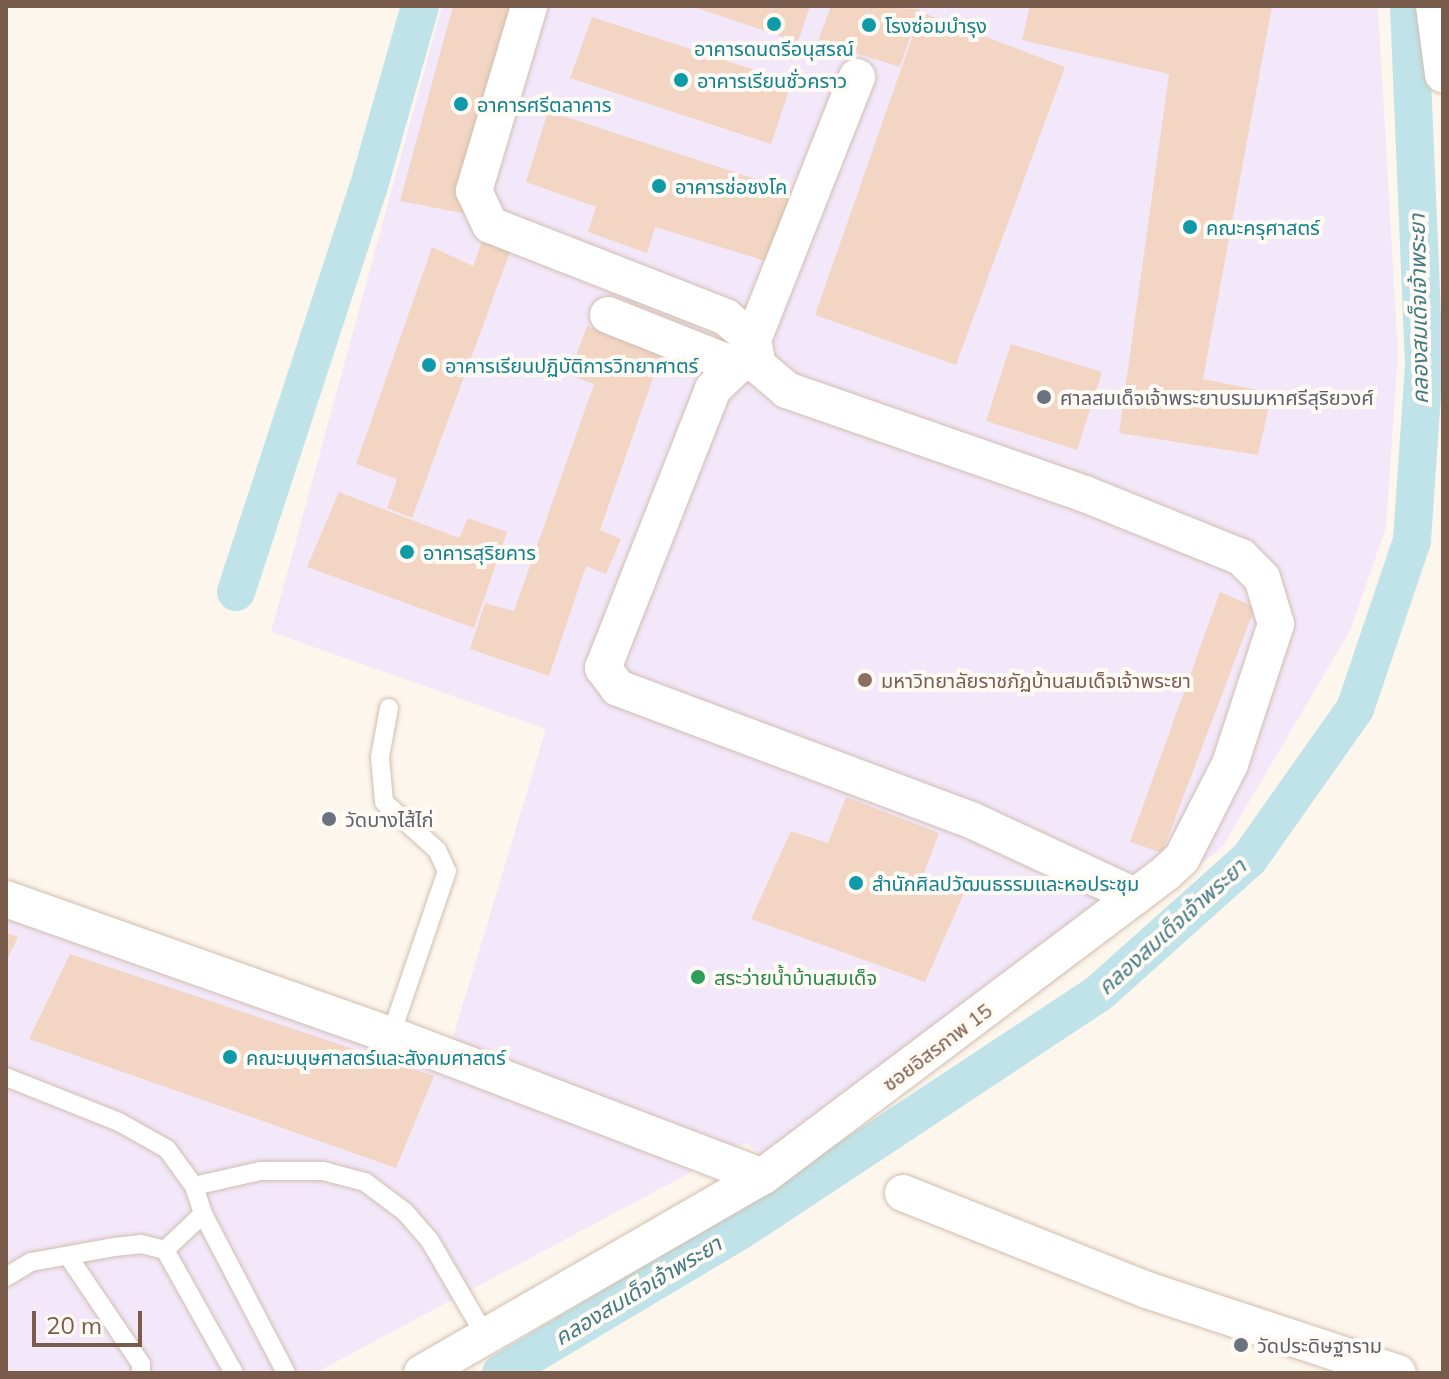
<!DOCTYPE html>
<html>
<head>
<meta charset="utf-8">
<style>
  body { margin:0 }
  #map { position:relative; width:1449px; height:1379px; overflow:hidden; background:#fdf6ec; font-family:Mulish,"Noto Sans Thai",sans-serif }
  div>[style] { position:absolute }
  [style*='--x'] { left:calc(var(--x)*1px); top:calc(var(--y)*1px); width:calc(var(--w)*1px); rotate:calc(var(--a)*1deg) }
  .education>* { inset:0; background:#f3e8fa }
  .canal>* { height:38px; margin:-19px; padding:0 19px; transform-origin:19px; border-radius:19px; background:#bfe3e8 }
  .building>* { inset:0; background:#f3d5c3 }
  .roads { filter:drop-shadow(0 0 2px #d1beb0) drop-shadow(0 0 2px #d1beb0) }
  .lane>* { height:18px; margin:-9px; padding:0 9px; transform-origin:9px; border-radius:9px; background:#fff }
  .street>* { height:36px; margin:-18px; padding:0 18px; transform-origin:18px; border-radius:18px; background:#fff }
  .dots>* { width:22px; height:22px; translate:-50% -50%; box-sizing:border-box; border:4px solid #fffaf3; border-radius:50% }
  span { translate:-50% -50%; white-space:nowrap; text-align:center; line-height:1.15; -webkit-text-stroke:8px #fffaf3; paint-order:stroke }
  .culture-label { font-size:20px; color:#0d838f }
  .left { translate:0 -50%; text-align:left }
  .worship-label { font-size:20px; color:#5b616d }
  .education-label { font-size:20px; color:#785e54 }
  .leisure-label { font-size:20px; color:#27864d }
  .street-label { font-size:20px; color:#7a5c4d }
  .water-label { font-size:22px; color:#437c86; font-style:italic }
  .frame { position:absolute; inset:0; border:8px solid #7a5c4d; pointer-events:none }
  .scale { position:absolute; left:32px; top:1311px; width:110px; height:36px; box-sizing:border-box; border:4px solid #7a5c4d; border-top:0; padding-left:10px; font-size:24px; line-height:28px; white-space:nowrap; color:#7a5c4d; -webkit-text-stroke:6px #fffaf3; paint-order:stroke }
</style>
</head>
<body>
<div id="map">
  <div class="education">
    <i style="clip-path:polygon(442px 6px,1378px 6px,1398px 353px,1386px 527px,1351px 629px,1223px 846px,1058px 979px,785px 1172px,746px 1143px,315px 1373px,6px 1373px,6px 912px,443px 1070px,546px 729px,271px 632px)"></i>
  </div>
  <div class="canal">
    <i style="--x:236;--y:592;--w:424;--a:-71.9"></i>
    <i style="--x:368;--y:189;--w:190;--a:-74.1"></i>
    <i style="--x:501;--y:1373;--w:279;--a:-30.8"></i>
    <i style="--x:741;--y:1230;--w:429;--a:-33.5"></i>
    <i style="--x:1099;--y:993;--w:201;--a:-41.8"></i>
    <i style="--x:1249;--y:859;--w:184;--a:-54.8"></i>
    <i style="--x:1355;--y:709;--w:177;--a:-71.3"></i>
    <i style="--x:1412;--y:541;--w:177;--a:-86.1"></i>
    <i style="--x:1424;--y:364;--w:358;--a:-92.4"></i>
  </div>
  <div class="building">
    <i style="clip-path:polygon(453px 6px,521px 6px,467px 214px,400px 201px)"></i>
    <i style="clip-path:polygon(691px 6px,810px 6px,798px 42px)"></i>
    <i style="clip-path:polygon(831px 6px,920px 9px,900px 67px,818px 41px)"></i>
    <i style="clip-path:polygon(1030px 6px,1272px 6px,1203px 379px,1272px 393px,1258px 455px,1119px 433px,1169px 74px,1022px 40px)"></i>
    <i style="clip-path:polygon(921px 12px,1065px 67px,956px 365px,815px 315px)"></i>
    <i style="clip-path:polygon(592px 17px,792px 82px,771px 144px,570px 78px)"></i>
    <i style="clip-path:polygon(548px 111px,792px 191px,766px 261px,655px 227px,647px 253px,588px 232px,596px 207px,526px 182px)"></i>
    <i style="clip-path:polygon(485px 234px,513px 244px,412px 518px,387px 508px,397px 479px,356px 464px,432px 247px,473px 266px)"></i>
    <i style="clip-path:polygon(587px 326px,662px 352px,600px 530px,621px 539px,606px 574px,586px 566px,549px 676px,470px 649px,485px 603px,514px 611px,594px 384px,569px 375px)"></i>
    <i style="clip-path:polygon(1011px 344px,1102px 372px,1077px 450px,986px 421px)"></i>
    <i style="clip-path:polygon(339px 492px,459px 538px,468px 518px,507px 532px,474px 628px,307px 567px)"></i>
    <i style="clip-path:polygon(1220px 592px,1255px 607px,1162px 853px,1130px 842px)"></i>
    <i style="clip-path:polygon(846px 797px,939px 833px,923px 875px,965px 891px,925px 982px,751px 919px,791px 831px,828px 843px)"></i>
    <i style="clip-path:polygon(6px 933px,18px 937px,6px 962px)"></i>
    <i style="clip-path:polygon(70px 954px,434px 1076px,396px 1168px,29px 1039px)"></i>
  </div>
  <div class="roads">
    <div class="lane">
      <i style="--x:389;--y:708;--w:50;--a:100.4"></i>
      <i style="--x:380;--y:757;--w:45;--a:84.9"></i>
      <i style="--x:384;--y:802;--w:72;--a:42.2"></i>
      <i style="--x:437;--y:850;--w:23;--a:65"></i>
      <i style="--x:447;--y:871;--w:173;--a:108.9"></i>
      <i style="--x:6;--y:1077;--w:122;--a:21.7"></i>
      <i style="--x:119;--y:1122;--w:55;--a:29.4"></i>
      <i style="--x:167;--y:1149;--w:46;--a:53.9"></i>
      <i style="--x:194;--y:1186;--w:29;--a:72"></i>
      <i style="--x:203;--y:1214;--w:179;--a:62.4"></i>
      <i style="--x:194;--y:1186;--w:68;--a:-12.8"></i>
      <i style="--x:260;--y:1171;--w:63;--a:0"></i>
      <i style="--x:323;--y:1171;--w:43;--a:14.7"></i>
      <i style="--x:365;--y:1182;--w:50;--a:36.9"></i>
      <i style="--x:405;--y:1212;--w:38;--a:49"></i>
      <i style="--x:430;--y:1241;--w:109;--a:59.7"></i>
      <i style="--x:165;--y:1250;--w:52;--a:-43.5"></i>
      <i style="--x:68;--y:1256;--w:130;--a:55.9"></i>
      <i style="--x:141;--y:1364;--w:9;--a:90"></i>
      <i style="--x:6;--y:1277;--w:29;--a:-31"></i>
      <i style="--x:31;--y:1262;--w:84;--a:-10.2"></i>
      <i style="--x:114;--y:1247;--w:27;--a:-6"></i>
      <i style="--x:141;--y:1244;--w:25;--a:14"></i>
      <i style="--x:165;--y:1250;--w:141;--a:60.7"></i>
    </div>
    <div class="street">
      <i style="--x:1434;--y:6;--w:69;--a:82.5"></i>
      <i style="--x:857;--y:77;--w:301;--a:111.6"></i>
      <i style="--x:746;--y:357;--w:46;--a:135.9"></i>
      <i style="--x:713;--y:389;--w:300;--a:111.5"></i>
      <i style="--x:603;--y:668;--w:25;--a:53"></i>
      <i style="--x:618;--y:688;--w:377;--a:20.5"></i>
      <i style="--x:971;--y:820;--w:181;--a:24.9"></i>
      <i style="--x:608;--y:315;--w:138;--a:21.7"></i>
      <i style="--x:6;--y:899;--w:408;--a:19.5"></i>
      <i style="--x:391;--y:1035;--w:397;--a:20.9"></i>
      <i style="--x:903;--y:1193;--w:263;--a:21.7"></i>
      <i style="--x:1147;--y:1290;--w:264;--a:18.3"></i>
      <i style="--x:422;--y:1373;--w:392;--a:-30"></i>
      <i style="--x:762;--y:1177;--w:506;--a:-36.96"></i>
      <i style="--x:1166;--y:873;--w:22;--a:-43"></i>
      <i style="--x:1182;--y:858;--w:106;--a:-62.9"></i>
      <i style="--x:1230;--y:764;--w:147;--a:-71.8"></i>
      <i style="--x:1276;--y:624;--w:48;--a:-106.9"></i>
      <i style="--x:1262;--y:578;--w:30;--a:-135"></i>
      <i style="--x:1241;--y:557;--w:168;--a:-158"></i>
      <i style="--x:1085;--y:494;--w:316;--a:-160.8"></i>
      <i style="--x:787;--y:390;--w:38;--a:-140"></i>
      <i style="--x:758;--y:366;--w:26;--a:-101"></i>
      <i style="--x:753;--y:340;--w:35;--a:-140"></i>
      <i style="--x:726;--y:317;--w:253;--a:-158.7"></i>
      <i style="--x:490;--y:225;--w:38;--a:-115"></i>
      <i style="--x:474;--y:191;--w:193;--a:-73.4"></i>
    </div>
  </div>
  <div class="dots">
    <i style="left:774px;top:24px;background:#0f9aa8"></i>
    <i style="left:869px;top:25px;background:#0f9aa8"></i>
    <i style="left:681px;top:80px;background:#0f9aa8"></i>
    <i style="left:461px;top:104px;background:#0f9aa8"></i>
    <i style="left:659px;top:186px;background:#0f9aa8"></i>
    <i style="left:1190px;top:227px;background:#0f9aa8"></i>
    <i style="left:429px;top:365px;background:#0f9aa8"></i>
    <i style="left:1044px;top:397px;background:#6b7280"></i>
    <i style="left:407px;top:552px;background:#0f9aa8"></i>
    <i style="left:865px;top:680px;background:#8d6e63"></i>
    <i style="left:329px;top:819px;background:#6b7280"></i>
    <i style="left:856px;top:883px;background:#0f9aa8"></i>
    <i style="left:698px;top:977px;background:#2e9e5b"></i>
    <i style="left:230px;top:1057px;background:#0f9aa8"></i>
    <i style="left:1241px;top:1345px;background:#6b7280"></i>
  </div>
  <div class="culture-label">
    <span class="left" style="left:885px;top:25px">โรงซ่อมบำรุง</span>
    <span style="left:774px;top:48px">อาคารดนตรีอนุสรณ์</span>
    <span class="left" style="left:697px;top:80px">อาคารเรียนชั่วคราว</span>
    <span class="left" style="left:477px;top:104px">อาคารศรีตลาคาร</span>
    <span class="left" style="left:675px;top:186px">อาคารช่อชงโค</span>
    <span class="left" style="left:1206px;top:227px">คณะครุศาสตร์</span>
    <span class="left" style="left:445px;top:365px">อาคารเรียนปฏิบัติการวิทยาศาตร์</span>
    <span class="left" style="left:423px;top:552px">อาคารสุริยคาร</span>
    <span class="left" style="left:872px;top:883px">สำนักศิลปวัฒนธรรมและหอประชุม</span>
    <span class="left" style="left:246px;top:1057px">คณะมนุษศาสตร์และสังคมศาสตร์</span>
  </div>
  <div class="worship-label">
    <span class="left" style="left:1060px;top:397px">ศาลสมเด็จเจ้าพระยาบรมมหาศรีสุริยวงศ์</span>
    <span class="left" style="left:345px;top:819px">วัดบางไส้ไก่</span>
    <span class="left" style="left:1257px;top:1345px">วัดประดิษฐาราม</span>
  </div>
  <div class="education-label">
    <span class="left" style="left:881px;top:680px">มหาวิทยาลัยราชภัฏบ้านสมเด็จเจ้าพระยา</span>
  </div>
  <div class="leisure-label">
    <span class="left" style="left:714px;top:977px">สระว่ายน้ำบ้านสมเด็จ</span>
  </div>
  <div class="street-label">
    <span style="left:937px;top:1047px;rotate:-37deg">ซอยอิสรภาพ 15</span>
  </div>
  <div class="water-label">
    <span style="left:1419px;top:309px;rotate:-91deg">คลองสมเด็จเจ้าพระยา</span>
    <span style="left:1172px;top:927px;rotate:-42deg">คลองสมเด็จเจ้าพระยา</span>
    <span style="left:638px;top:1291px;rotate:-31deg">คลองสมเด็จเจ้าพระยา</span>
  </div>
  <div class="frame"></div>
  <div class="scale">20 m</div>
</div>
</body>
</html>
